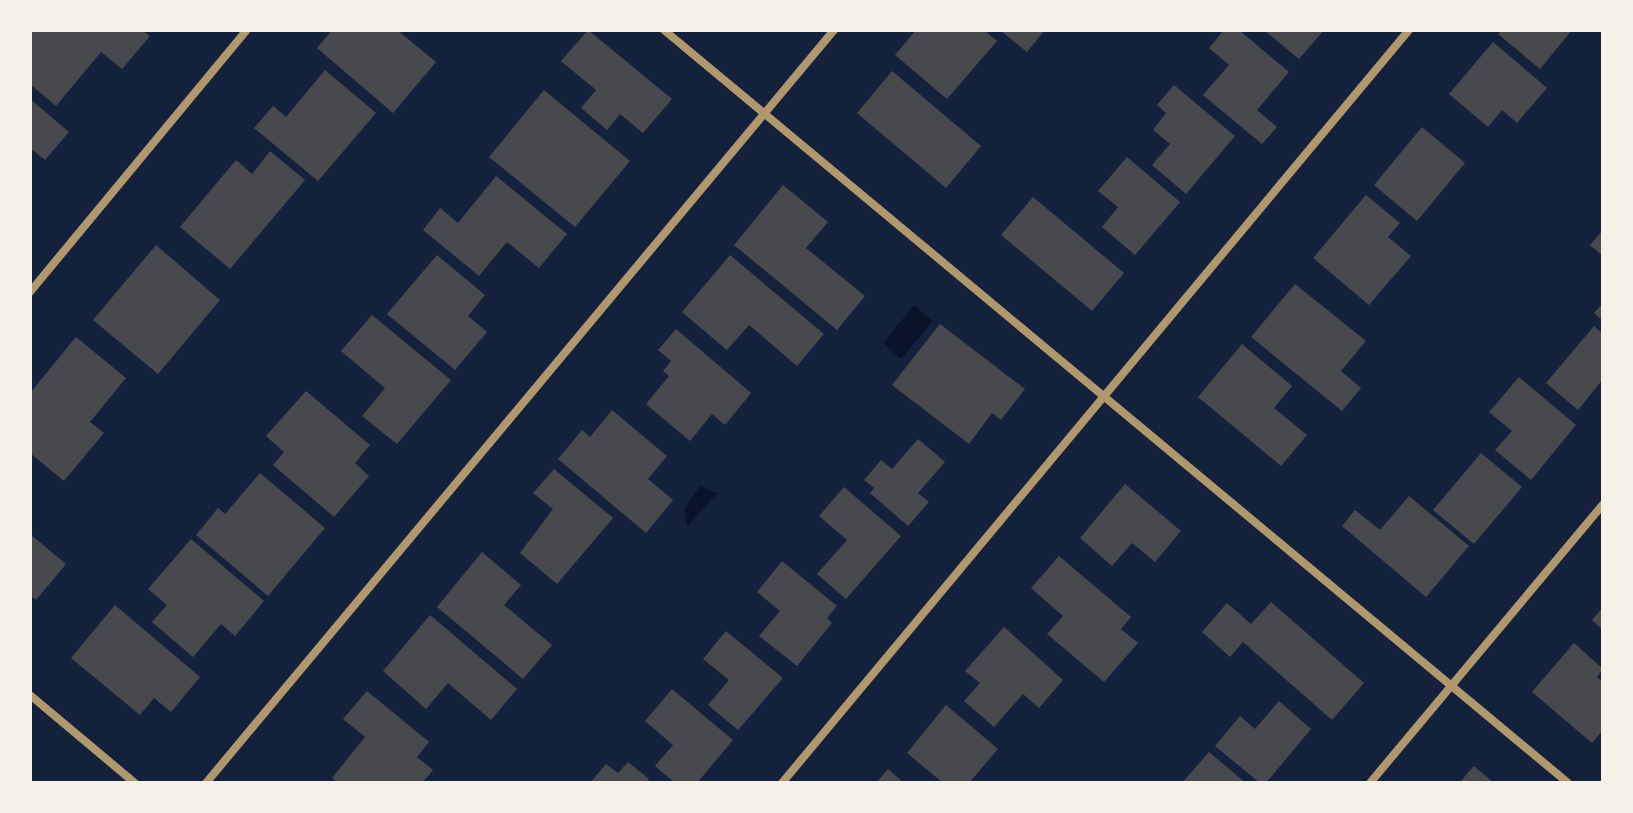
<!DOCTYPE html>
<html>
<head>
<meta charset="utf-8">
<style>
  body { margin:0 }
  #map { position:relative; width:1633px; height:813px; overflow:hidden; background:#14213d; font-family:"Open Sans",sans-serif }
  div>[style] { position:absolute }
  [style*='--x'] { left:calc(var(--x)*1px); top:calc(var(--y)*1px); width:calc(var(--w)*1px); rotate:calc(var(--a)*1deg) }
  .water>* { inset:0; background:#0b132b }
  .building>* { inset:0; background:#48494c }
  .minor>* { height:8px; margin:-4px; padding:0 4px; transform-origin:4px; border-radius:4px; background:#b1986c }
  span { translate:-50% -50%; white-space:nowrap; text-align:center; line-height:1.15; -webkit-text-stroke:6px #f6f1e7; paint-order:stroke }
  .frame { position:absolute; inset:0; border:32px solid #f6f1e7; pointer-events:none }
</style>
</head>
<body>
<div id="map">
  <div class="water">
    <i style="clip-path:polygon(914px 305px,933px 321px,901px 359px,883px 343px)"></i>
    <i style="clip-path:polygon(700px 486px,717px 493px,687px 527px,684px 509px)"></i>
  </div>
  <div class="building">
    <i style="clip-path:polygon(30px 30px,142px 30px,150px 36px,122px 69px,101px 52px,56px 106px,30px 84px)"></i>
    <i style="clip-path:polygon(332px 30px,397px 30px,436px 62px,393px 113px,317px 48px)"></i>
    <i style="clip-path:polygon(588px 30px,672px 99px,643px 133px,620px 114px,607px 130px,581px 108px,596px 90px,561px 61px)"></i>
    <i style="clip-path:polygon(916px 30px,984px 30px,997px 41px,947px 99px,895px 55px)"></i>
    <i style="clip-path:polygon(1000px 30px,1045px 30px,1027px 52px)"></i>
    <i style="clip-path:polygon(1224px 30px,1239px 30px,1289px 72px,1257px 110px,1277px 127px,1262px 144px,1203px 95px,1229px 65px,1209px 48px)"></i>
    <i style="clip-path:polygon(1264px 30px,1324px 30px,1299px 59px)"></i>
    <i style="clip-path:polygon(1502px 30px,1572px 30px,1540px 69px,1498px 34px)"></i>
    <i style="clip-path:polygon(1493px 42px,1547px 88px,1517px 123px,1502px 110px,1488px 127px,1449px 94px)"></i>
    <i style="clip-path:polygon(325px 70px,376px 113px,318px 181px,254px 128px,273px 106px,286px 117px)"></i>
    <i style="clip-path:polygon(892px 71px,981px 146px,946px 188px,857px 113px)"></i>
    <i style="clip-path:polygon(1174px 85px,1235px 136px,1186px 194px,1152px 165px,1170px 144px,1153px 130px,1166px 113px,1157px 105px)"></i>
    <i style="clip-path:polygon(544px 90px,630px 161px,575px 227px,489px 157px)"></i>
    <i style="clip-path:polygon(30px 99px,69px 132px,45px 160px,30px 148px)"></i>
    <i style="clip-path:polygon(1422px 127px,1465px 163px,1417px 221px,1374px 185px)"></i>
    <i style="clip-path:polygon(270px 151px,305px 180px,230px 269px,180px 227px,236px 160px,252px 174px)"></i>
    <i style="clip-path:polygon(1127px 157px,1180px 202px,1135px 255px,1102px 227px,1118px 207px,1098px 191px)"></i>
    <i style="clip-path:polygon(496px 176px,567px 234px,539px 268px,507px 242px,479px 276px,423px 230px,440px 208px,458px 223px)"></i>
    <i style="clip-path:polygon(783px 185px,828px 222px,806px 248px,865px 296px,837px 330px,734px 245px)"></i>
    <i style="clip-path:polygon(1366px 195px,1400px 223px,1388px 237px,1411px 256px,1369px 305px,1313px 258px)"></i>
    <i style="clip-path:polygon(1033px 197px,1124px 273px,1092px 311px,1001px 235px)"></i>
    <i style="clip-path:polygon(1603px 230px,1603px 256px,1590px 245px)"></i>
    <i style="clip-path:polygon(156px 245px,220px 300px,158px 374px,93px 320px)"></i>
    <i style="clip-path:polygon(437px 255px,485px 295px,468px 316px,487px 332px,455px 370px,387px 314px)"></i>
    <i style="clip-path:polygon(730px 255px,824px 334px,797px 366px,749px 325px,727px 350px,682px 312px)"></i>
    <i style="clip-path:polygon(1295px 284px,1366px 341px,1341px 371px,1361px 388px,1342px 411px,1251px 337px)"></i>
    <i style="clip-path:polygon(1603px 303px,1603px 321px,1594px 313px)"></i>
    <i style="clip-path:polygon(372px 315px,451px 380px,397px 444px,362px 416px,385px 388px,341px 351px)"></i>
    <i style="clip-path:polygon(940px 324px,1025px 389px,1001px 420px,992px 413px,969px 444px,892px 385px)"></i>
    <i style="clip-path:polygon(1594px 326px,1603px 334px,1603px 379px,1578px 410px,1546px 383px)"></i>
    <i style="clip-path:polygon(676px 329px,751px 393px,725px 425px,712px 414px,690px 441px,646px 404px,669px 376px,663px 371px,671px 361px,658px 350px)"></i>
    <i style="clip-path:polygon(76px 337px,126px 378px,90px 422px,104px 433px,64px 481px,30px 453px,30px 393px)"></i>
    <i style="clip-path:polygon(1242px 344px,1292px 386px,1274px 408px,1307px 435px,1281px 466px,1198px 397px)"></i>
    <i style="clip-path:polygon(1519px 377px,1576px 425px,1531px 480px,1495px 450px,1512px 431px,1489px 412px)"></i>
    <i style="clip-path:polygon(306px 391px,370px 445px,355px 463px,369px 476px,334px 517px,273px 465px,284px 452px,266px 436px)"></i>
    <i style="clip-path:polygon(612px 410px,667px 456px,648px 479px,673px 500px,646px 533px,558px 459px,582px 430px,590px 437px)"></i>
    <i style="clip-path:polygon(918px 439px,945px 462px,918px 493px,929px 502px,908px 526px,870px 493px,874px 488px,864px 480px,881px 460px,892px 469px)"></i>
    <i style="clip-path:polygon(1481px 453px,1522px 487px,1474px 544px,1433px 510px)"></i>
    <i style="clip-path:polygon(554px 469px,613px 518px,557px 584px,520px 553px,553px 509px,533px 493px)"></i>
    <i style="clip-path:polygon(260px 473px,325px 528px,268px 596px,196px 535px,218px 508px,225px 514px)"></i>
    <i style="clip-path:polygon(1125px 484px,1181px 531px,1155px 562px,1132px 543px,1112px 566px,1080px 538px)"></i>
    <i style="clip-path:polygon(844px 487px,901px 536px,846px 599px,817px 574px,847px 540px,819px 516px)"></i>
    <i style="clip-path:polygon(1409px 496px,1469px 546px,1426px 597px,1342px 526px,1355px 510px,1380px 530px)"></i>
    <i style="clip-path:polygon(30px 534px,66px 564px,36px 600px,30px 595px)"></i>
    <i style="clip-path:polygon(191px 539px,264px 601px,235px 636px,221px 624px,193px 657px,152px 622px,167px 605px,148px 589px)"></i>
    <i style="clip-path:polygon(482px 552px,521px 585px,504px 605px,552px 645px,523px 679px,437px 607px)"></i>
    <i style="clip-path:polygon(1059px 556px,1131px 617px,1121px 629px,1138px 643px,1104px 682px,1047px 634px,1063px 616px,1031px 588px)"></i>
    <i style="clip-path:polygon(782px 561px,837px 606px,827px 618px,832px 623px,797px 666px,759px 636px,780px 611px,757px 592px)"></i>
    <i style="clip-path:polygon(1271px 602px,1364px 683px,1332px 720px,1243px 642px,1230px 657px,1202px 632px,1227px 603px,1251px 624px)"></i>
    <i style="clip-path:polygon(115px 605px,200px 677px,171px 712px,154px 698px,140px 715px,71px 658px)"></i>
    <i style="clip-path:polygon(1603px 607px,1603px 630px,1592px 620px)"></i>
    <i style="clip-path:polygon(430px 615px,517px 689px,491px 720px,448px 683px,426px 709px,383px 671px)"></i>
    <i style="clip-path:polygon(1004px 627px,1063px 680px,1039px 708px,1023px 694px,994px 727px,964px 701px,980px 683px,965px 671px)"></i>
    <i style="clip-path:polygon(726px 631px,783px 678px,738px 730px,708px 705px,729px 680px,703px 659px)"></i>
    <i style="clip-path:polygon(1574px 643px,1603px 669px,1597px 677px,1603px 682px,1603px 730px,1592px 743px,1532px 692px)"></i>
    <i style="clip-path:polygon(672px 689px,733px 740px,697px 783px,675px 783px,655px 766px,673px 745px,645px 721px)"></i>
    <i style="clip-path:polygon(367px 691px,429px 742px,417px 757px,433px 770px,422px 783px,338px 783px,332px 778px,365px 737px,343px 719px)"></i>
    <i style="clip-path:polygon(1279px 701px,1311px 729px,1266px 783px,1260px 783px,1215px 746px,1240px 716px,1255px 729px)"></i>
    <i style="clip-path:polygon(946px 705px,998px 749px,969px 783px,943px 783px,907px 753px)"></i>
    <i style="clip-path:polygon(1209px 752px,1246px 783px,1182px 783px)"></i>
    <i style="clip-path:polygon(628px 762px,649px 779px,646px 783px,590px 783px,606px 764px,618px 773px)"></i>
    <i style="clip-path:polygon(1474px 766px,1494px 783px,1459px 783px)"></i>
    <i style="clip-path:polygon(888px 769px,904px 783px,876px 783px)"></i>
  </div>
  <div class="minor">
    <i style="--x:664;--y:30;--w:1177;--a:39.79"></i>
    <i style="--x:30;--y:292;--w:340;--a:-50.4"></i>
    <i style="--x:30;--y:695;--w:137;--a:40"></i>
    <i style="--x:206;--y:783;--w:981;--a:-50.17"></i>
    <i style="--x:782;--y:783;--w:980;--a:-50.22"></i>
    <i style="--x:1370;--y:783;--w:363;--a:-50.1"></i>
  </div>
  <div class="frame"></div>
</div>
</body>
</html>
